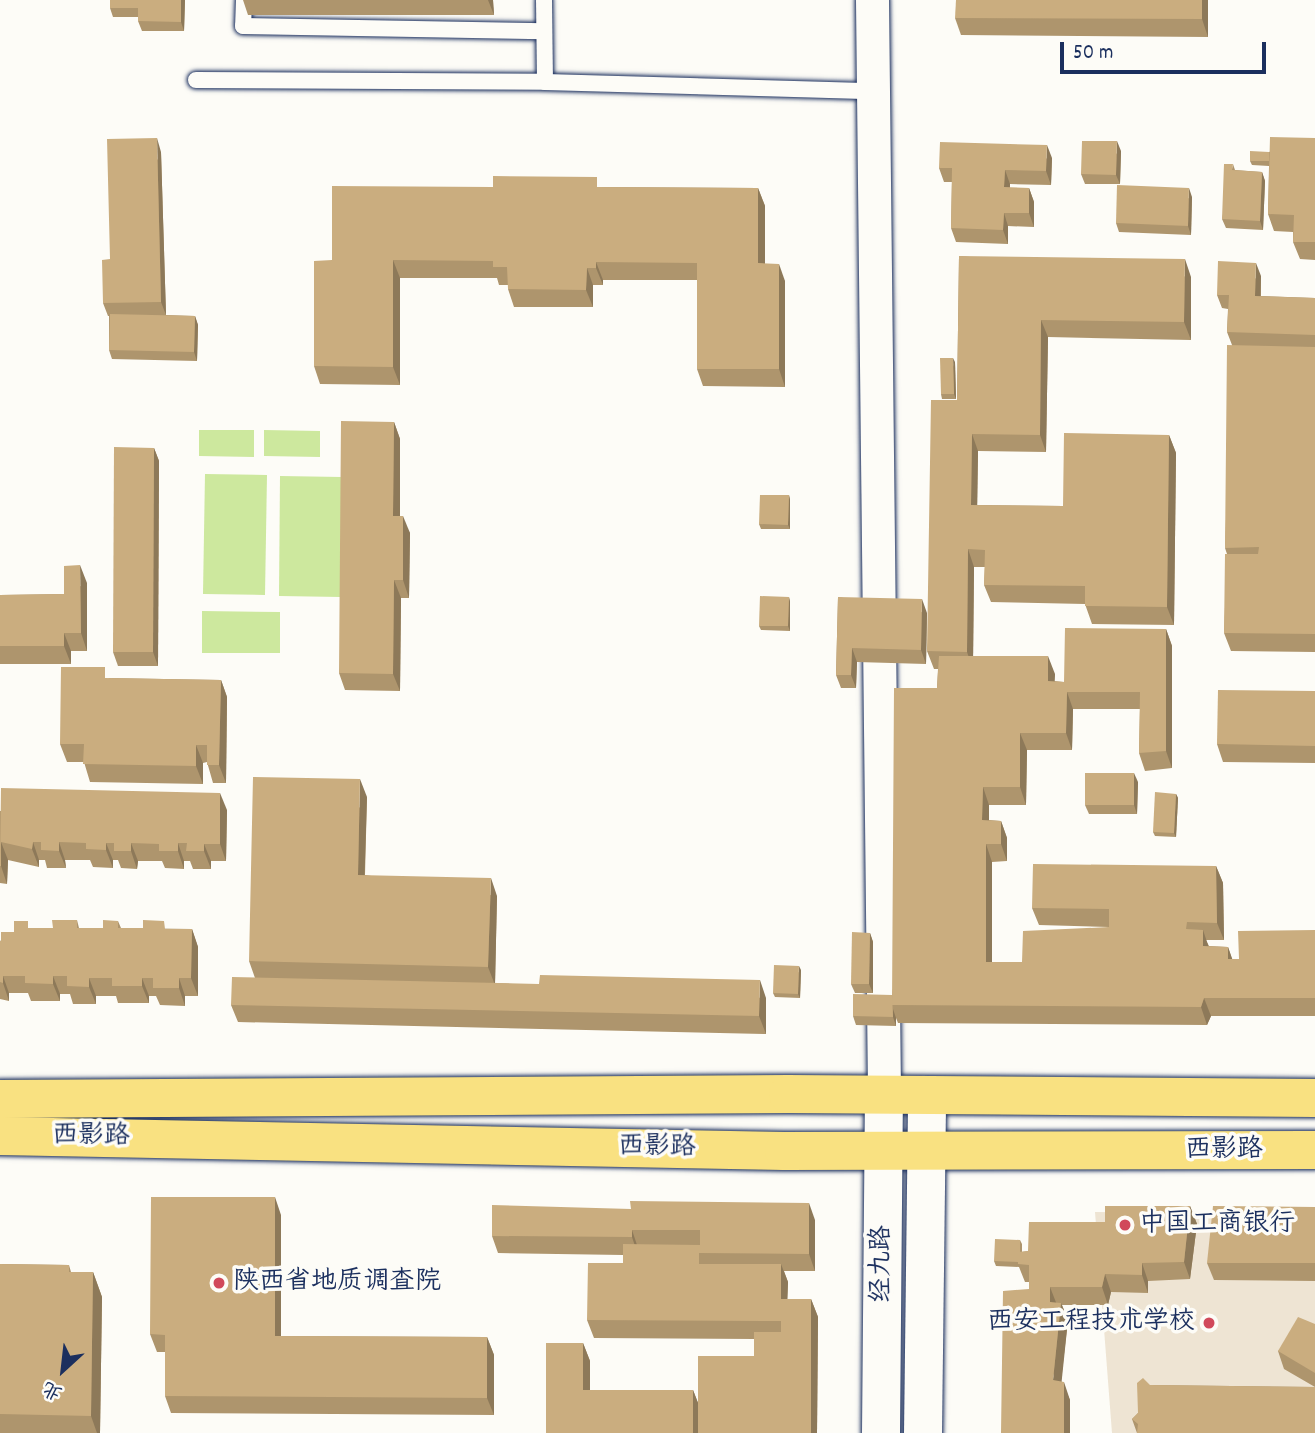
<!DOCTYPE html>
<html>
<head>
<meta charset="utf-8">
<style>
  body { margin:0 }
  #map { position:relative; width:1315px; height:1433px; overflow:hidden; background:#fdfcf7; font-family:Dekko,"LXGW WenKai TC",sans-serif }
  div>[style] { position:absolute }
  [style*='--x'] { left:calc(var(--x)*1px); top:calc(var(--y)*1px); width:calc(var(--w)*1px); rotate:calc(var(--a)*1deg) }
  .built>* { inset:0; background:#eee4d3 }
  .green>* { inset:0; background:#cde89e }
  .roads { filter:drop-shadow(0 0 2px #1b2f5e) drop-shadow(0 0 2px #1b2f5e) }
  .service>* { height:16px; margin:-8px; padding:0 8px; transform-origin:8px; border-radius:8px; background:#fdfcf7 }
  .minor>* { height:33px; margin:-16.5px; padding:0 16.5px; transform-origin:16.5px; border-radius:16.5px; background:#fdfcf7 }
  .tertiary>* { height:38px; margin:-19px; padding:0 19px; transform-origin:19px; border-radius:19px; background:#fdfcf7 }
  .primary>* { height:38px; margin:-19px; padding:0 19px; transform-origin:19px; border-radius:19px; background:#f9e181 }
  .wall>* { inset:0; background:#ae956d }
  .shaded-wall>* { inset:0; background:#8d7959 }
  .building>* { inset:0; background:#caad7f }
  .dots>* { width:19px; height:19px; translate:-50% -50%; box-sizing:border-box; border:4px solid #fdfcf7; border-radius:50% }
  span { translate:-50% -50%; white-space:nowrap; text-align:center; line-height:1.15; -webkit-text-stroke:7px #fdfcf7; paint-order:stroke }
  .street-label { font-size:26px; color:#1b2f5e }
  .poi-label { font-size:26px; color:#1b2f5e }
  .left { translate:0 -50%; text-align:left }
  .right { translate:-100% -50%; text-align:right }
  .north { position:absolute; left:28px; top:1335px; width:70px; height:70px; -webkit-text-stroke:5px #fdfcf7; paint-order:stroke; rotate:207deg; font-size:19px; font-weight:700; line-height:28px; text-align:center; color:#1b2f5e }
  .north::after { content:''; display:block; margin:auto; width:24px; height:32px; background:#1b2f5e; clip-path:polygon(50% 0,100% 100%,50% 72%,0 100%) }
  .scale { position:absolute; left:1060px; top:42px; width:206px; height:32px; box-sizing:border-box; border:4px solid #1b2f5e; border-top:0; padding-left:9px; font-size:21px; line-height:24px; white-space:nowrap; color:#1b2f5e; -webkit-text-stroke:5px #fdfcf7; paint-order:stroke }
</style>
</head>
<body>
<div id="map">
  <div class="built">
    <i style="clip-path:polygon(1095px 1212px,1315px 1214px,1315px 1433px,1112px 1433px)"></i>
  </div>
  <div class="green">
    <i style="clip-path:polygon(199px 430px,254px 430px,254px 457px,199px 456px)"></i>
    <i style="clip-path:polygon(264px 430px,320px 431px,320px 457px,264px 456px)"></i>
    <i style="clip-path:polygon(205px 474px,267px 475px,265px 595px,203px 594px)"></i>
    <i style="clip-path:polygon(280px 476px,342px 477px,341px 597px,279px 596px)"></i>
    <i style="clip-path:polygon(202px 611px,280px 612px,280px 653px,202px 653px)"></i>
  </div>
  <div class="roads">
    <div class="service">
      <i style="--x:244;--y:0;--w:26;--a:92"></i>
      <i style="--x:243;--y:26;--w:301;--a:1"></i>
      <i style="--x:544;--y:0;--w:82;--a:89.3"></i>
      <i style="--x:196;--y:80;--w:349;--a:0.3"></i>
      <i style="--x:545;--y:82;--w:328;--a:1.6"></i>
    </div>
    <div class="minor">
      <i style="--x:872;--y:0;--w:1095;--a:89.37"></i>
    </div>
    <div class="tertiary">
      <i style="--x:881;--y:1433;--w:338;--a:-89.5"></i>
      <i style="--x:923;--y:1433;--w:338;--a:-89.3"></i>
    </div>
    <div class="primary">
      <i style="--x:0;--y:1099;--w:788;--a:-0.36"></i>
      <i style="--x:788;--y:1094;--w:527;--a:0.43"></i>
      <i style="--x:0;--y:1136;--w:784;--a:1.1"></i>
      <i style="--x:784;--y:1151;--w:531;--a:-0.11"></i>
    </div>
  </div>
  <div class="wall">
    <i style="clip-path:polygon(110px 0,185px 0,184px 31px,142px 31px,138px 21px,138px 17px,113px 17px,110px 8px)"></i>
    <i style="clip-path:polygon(243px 0,493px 0,494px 15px,248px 15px)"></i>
    <i style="clip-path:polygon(1208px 0,1208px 37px,961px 35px,955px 18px)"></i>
    <i style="clip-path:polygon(1315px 138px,1315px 260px,1300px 259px,1293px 242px,1293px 232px,1274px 231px,1268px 214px,1269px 166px,1252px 165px,1250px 161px,1269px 152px)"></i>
    <i style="clip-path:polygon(1121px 151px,1120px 184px,1085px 184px,1081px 174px)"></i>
    <i style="clip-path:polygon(161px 152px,166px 315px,195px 316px,198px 325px,197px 361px,112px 359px,109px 350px,109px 316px,108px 316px,103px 303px,110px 259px)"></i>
    <i style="clip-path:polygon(1052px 158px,1051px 185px,1010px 184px,1010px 188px,1029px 188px,1034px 202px,1034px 227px,1008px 226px,1008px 244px,956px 242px,951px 228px,952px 182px,944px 182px,939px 168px)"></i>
    <i style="clip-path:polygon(1233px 164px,1235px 170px,1262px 172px,1265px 181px,1263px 230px,1226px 228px,1222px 219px)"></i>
    <i style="clip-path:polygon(600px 187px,758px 188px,765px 206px,765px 264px,785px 281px,785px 387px,703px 386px,697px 369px,697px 280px,603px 280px,603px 285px,593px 285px,593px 307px,514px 307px,508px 289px,508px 285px,499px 285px,497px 278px,400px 278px,400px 385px,320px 384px,314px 366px,332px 260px)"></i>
    <i style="clip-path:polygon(1192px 197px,1191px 235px,1119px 232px,1116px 223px)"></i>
    <i style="clip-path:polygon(959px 256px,1191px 277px,1191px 340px,1048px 337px,1046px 452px,978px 451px,977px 505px,1063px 506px,1169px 435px,1176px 453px,1174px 625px,1092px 624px,1085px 604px,991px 602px,984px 585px,985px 567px,974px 567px,973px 656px,1055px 674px,1054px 681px,1064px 682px,1166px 629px,1172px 646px,1172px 768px,1145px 771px,1139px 753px,1140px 709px,1073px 709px,1072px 750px,1027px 750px,1026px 805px,989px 805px,989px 820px,1001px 821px,1007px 838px,1007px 861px,992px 862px,992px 962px,1022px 962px,1109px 927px,1039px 925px,1032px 908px,1216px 866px,1223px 883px,1224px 940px,1206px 940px,1209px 946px,1228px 947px,1232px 959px,1239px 959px,1315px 930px,1315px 1016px,1211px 1016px,1207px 1025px,898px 1023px,896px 1018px,896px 1026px,856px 1025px,853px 1016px,892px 995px,937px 688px,938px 669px,934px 669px,927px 651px,957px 400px)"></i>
    <i style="clip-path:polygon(1261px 276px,1261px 296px,1315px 298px,1315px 652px,1231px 651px,1224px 633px,1227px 554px,1225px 548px,1232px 345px,1227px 332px,1228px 309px,1222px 308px,1217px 295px)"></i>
    <i style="clip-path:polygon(955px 362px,956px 399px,942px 399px,941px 394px)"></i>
    <i style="clip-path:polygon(394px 422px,400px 439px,400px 516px,410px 533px,409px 598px,401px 598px,400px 691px,345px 690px,339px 673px)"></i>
    <i style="clip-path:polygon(154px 448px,159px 461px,158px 666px,118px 666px,113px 652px)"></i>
    <i style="clip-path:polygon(789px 495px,790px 500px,790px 529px,761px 529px,759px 524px)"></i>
    <i style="clip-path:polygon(87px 583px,87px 651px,71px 651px,71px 664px,0 664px,0 595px,64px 594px)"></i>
    <i style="clip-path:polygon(789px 597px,790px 602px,790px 631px,761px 630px,759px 626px)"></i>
    <i style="clip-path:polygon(838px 597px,927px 613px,926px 664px,857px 662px,856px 688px,841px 688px,836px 675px)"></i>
    <i style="clip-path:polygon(109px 678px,221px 680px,227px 697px,226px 783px,213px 783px,207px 762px,203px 763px,203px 784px,90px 782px,84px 762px,67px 762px,60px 744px)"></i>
    <i style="clip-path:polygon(1315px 691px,1315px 763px,1223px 762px,1217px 744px)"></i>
    <i style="clip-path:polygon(1138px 782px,1137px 814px,1089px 814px,1085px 805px)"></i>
    <i style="clip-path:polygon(1176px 794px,1178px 798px,1176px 837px,1155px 836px,1153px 832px)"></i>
    <i style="clip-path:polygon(367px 797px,365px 875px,497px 896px,495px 983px,766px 998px,766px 1034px,238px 1022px,231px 1005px,255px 978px,249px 961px)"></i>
    <i style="clip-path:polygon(227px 810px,226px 861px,211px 861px,211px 869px,193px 869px,190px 861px,184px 861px,184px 869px,165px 868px,162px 861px,138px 861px,137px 869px,121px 868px,118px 860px,113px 860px,113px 868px,93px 867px,90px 860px,65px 860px,66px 868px,47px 868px,45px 860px,39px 860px,39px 867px,8px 860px,7px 884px,0 883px,0 811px)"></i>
    <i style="clip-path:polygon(77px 920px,79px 928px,103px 928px,118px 921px,121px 928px,192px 929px,198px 947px,198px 996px,185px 996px,185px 1006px,160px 1005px,156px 996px,149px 996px,149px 1003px,118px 1003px,116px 996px,96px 996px,96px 1004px,73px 1004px,70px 994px,60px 994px,60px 1001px,31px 1001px,28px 993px,9px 993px,9px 1001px,0 999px,0 941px,14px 932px,31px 928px,53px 928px)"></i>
    <i style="clip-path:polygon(870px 933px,873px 942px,873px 993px,855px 993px,851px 984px)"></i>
    <i style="clip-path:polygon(801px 970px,800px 998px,775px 997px,773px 993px)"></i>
    <i style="clip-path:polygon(1190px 1206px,1197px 1224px,1190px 1279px,1148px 1281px,1148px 1293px,1111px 1292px,1108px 1305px,1062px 1305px,1068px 1320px,1061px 1381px,1070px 1400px,1070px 1433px,1029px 1289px,1029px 1282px,1025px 1282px,1019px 1267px,996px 1266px,994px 1261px,1020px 1240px,1022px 1244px,1022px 1252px,1028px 1251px,1105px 1222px)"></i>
    <i style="clip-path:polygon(1315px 1207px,1315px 1281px,1214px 1280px,1207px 1263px)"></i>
    <i style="clip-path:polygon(281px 1215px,281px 1336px,487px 1337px,494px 1355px,494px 1415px,171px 1413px,165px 1396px,165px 1352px,157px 1352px,150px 1334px)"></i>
    <i style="clip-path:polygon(815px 1220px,815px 1271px,784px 1271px,788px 1282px,787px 1299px,811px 1299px,818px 1317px,817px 1433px,546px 1433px,583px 1343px,590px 1361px,590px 1390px,693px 1390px,698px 1403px,754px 1356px,754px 1339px,594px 1338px,587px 1320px,623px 1263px,623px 1255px,498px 1253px,492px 1236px)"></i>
    <i style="clip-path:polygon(0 1264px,69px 1265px,71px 1272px,93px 1272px,102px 1297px,100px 1433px,0 1433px)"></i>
    <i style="clip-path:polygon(1315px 1324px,1315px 1433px,1137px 1433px,1132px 1419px,1138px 1413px,1150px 1385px,1315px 1387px,1284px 1369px,1278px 1351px)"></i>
  </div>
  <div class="shaded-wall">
    <i style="clip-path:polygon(181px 0,185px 0,184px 31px,181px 22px)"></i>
    <i style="clip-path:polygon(488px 0,493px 0,494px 15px)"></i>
    <i style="clip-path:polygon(1202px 0,1208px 0,1208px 37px,1202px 19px)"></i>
    <i style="clip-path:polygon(157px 138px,161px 152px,166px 315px,161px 302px)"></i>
    <i style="clip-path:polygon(1117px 141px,1121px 151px,1120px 184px,1116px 175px)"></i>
    <i style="clip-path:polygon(1047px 145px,1052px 158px,1051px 185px,1046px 171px)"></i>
    <i style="clip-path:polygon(1005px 170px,1010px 184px,1009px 201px,1004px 187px)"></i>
    <i style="clip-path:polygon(1262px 172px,1265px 181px,1263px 230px,1260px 221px)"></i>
    <i style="clip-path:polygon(758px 188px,765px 206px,765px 281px,758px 263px)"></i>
    <i style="clip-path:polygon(1029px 188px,1034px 202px,1034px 227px,1029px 213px)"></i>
    <i style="clip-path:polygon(1189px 188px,1192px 197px,1191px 235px,1188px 226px)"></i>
    <i style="clip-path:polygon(1004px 213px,1008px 226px,1008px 244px,1003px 230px)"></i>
    <i style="clip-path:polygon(1185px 259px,1191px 277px,1191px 340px,1184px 322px)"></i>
    <i style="clip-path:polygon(393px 260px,400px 278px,400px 385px,393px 367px)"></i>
    <i style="clip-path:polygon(596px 262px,603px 280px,603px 285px,596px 268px)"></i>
    <i style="clip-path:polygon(1256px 263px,1261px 276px,1260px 309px,1255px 296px)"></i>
    <i style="clip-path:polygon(779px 264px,785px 281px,785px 387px,779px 369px)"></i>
    <i style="clip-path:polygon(587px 268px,593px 285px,593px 307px,586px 290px)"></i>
    <i style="clip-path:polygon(195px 316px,198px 325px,197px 361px,194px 352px)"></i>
    <i style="clip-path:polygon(1041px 320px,1048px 337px,1046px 452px,1040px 435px)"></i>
    <i style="clip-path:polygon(953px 358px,955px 362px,956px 399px,954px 394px)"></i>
    <i style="clip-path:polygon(394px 422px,400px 439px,400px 533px,393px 516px)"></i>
    <i style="clip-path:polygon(972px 434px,978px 451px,977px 522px,971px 505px)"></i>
    <i style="clip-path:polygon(1169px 435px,1176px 453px,1174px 625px,1167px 607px)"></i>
    <i style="clip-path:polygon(154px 448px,159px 461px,158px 666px,153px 652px)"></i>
    <i style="clip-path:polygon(789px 495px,790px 500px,790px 529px,788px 525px)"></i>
    <i style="clip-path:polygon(403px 516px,410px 533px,409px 598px,403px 580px)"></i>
    <i style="clip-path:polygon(968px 549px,974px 567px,973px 669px,967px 652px)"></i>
    <i style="clip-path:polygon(80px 565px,87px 583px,87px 651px,81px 633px)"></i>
    <i style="clip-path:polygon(394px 580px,401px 598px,400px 691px,393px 674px)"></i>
    <i style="clip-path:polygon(789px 597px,790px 602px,790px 631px,788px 626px)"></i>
    <i style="clip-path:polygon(922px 599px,927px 613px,926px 664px,921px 650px)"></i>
    <i style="clip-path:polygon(1166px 629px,1172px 646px,1172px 768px,1166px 751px)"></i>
    <i style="clip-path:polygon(64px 633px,71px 651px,71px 664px,64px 646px)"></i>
    <i style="clip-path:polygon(852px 648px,857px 662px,856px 688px,851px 675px)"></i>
    <i style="clip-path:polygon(1048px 656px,1055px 674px,1054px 699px,1048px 681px)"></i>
    <i style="clip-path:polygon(221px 680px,227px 697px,226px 783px,219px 765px)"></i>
    <i style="clip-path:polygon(1067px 692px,1073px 709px,1072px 750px,1066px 733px)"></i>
    <i style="clip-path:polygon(1020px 733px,1027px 750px,1026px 805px,1020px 787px)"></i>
    <i style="clip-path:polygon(196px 745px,203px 763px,203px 784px,196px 766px)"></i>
    <i style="clip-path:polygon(1134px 773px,1138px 782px,1137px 814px,1134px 805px)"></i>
    <i style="clip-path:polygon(360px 779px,367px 797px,364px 892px,358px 875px)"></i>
    <i style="clip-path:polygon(983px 787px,989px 805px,989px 837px,982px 820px)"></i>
    <i style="clip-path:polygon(220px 793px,227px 810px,226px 861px,220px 844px)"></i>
    <i style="clip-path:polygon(1176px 794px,1178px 798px,1176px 837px,1174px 833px)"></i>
    <i style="clip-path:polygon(1001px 821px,1007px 838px,1007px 861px,1001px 844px)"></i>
    <i style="clip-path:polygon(1px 842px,8px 860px,7px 884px,1px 866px)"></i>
    <i style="clip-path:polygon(33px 842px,39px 860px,39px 867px,32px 849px)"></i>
    <i style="clip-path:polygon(59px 842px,65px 860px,66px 868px,59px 851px)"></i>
    <i style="clip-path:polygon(106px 843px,113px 860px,113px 868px,106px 850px)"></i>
    <i style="clip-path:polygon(131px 843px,138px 861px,137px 869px,131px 851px)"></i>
    <i style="clip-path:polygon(178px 843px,184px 861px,184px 869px,178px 851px)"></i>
    <i style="clip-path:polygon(204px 844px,211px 861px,211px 869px,204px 851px)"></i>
    <i style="clip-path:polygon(986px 844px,992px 862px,992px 980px,986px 962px)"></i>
    <i style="clip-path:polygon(1216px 866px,1223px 883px,1224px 940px,1217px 923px)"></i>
    <i style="clip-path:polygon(491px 878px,497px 896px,495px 985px,488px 967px)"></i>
    <i style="clip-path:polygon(192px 929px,198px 947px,198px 996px,191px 978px)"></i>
    <i style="clip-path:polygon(1203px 930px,1209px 948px,1203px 946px)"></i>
    <i style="clip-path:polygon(870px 933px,873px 942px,873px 993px,869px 984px)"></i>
    <i style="clip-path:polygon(1228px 947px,1234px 964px,1228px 959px)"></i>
    <i style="clip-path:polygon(799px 966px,801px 970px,800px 998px,798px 994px)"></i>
    <i style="clip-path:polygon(3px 976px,9px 993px,9px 1001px,3px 983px)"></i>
    <i style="clip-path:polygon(53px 976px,60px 994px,60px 1001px,53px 984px)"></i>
    <i style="clip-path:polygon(89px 978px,96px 996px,96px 1004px,89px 987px)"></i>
    <i style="clip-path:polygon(142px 978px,149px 996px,149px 1003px,142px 986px)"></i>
    <i style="clip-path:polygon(179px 978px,185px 996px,185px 1006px,179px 988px)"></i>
    <i style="clip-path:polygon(760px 980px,766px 998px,766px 1034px,759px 1016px)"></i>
    <i style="clip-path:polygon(1204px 998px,1211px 1016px,1207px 1025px,1201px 1007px)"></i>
    <i style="clip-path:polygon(893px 1009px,896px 1018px,896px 1026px,893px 1017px)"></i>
    <i style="clip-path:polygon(275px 1197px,281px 1215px,281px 1353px,275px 1336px)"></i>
    <i style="clip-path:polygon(809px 1203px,815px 1220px,815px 1271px,809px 1254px)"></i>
    <i style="clip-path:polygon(1190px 1206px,1197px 1224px,1190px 1279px,1184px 1262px)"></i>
    <i style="clip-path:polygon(632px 1230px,638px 1248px,638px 1255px,632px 1237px)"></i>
    <i style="clip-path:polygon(1142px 1263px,1148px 1281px,1148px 1293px,1142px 1275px)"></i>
    <i style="clip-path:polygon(781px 1264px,788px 1282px,787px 1316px,781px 1299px)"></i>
    <i style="clip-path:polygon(93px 1272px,102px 1297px,100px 1433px,97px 1433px,91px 1416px)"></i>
    <i style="clip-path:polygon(1105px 1274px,1111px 1292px,1108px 1305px,1102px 1287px)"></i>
    <i style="clip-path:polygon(1050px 1287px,1057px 1305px,1050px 1302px)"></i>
    <i style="clip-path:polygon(811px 1299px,818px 1317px,817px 1433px,811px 1433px)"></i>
    <i style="clip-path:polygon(1061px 1303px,1068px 1320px,1060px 1397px,1053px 1380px)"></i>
    <i style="clip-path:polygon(487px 1337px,494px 1355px,494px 1415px,487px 1398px)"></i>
    <i style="clip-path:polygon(583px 1343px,590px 1361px,590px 1408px,583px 1390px)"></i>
    <i style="clip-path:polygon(1064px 1382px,1070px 1400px,1070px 1433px,1064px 1433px)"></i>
    <i style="clip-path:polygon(693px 1390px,700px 1408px,700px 1433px,693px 1433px)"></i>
  </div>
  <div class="building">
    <i style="clip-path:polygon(110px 0,181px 0,181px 22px,138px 21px,138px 8px,110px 8px)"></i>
    <i style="clip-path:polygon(956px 0,1202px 0,1202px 19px,955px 18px)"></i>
    <i style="clip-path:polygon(1270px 137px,1315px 138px,1315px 242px,1293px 242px,1294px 215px,1268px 214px)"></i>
    <i style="clip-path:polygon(157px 138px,161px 302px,103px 303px,102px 260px,110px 259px,107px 139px)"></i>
    <i style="clip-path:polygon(1082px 141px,1117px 141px,1116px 175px,1081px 174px)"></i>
    <i style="clip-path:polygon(940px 142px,1047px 145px,1046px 171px,1005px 170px,1004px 187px,1029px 188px,1029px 213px,1004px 213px,1003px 230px,951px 228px,952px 168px,939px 168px)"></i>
    <i style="clip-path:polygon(1250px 151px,1269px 152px,1269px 161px,1250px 161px)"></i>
    <i style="clip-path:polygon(1224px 164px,1233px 164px,1232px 170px,1262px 172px,1260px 221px,1222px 219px)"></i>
    <i style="clip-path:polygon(493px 176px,597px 177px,597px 187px,758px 188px,758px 263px,779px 264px,779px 369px,697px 369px,697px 263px,596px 262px,596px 268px,587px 268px,586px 290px,508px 289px,507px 267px,493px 267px,493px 261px,393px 260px,393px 367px,314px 366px,314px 261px,332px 260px,332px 186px,493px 187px)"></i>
    <i style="clip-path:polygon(1117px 185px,1189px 188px,1188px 226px,1116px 223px)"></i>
    <i style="clip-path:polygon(959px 256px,1185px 259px,1184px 322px,1041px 320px,1040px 435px,972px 434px,971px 505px,1063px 506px,1064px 433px,1169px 435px,1167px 607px,1085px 606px,1085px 586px,984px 585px,985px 550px,968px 549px,967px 652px,927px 651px,931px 400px,957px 400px)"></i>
    <i style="clip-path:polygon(1218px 261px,1256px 263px,1255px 296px,1315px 298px,1315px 335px,1227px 332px,1229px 295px,1217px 295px)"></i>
    <i style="clip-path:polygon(110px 314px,195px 316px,194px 352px,109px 350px)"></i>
    <i style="clip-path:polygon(1227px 345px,1315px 347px,1315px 634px,1224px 633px,1225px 554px,1258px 554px,1259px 547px,1225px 548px)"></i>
    <i style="clip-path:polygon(940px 358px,953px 358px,954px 394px,941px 394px)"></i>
    <i style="clip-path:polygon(341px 421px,394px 422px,393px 516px,403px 516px,403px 580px,394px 580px,393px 674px,339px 673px)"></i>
    <i style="clip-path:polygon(114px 447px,154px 448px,153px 652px,113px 652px)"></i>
    <i style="clip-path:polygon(760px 495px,789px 495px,788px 525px,759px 524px)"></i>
    <i style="clip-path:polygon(80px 565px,81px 633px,64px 633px,64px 646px,0 646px,0 595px,64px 594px,64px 566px)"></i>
    <i style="clip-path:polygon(760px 596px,789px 597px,788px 626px,759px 626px)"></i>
    <i style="clip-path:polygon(838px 597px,922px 599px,921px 650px,852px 648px,851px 675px,836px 675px)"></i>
    <i style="clip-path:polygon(1065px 628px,1166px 629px,1166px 751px,1139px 753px,1140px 692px,1067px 692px,1066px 733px,1020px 733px,1020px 787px,983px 787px,982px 820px,1001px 821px,1001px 844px,986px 844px,986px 962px,1022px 962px,1023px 931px,1109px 927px,1109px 909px,1032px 908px,1033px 864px,1216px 866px,1217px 923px,1187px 922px,1186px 929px,1203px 930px,1203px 946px,1228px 947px,1228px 959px,1239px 959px,1238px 931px,1315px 930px,1315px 998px,1204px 998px,1201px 1007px,892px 1005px,894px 688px,937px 688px,939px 656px,1048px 656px,1048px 681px,1064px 682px)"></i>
    <i style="clip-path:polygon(61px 667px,105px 667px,105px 678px,221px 680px,219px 765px,207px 765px,207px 745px,196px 745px,196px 766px,83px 764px,84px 744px,60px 744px)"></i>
    <i style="clip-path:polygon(1218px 690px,1315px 691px,1315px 746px,1217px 744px)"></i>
    <i style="clip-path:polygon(1085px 773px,1134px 773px,1134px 805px,1085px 805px)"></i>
    <i style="clip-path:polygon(253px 777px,360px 779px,358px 875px,491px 878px,488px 967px,249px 961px)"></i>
    <i style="clip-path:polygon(1px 788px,220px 793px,220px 844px,204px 844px,204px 851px,186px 851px,187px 843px,178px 843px,178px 851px,159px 851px,159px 844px,131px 843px,131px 851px,114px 851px,114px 843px,106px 843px,106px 850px,86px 849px,86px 843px,59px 842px,59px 851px,41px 850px,41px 842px,33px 842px,32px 849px,1px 842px,1px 866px,0 866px)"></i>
    <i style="clip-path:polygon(1155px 792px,1176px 794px,1174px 833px,1153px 832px)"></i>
    <i style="clip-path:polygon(52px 920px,77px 920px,77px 928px,103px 928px,103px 920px,118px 921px,118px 928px,143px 928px,143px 920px,164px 921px,165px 929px,192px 929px,191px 978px,179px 978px,179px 988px,153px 988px,153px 978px,142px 978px,142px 986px,112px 986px,112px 978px,89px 978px,89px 987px,67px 986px,67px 976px,53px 976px,53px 984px,25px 983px,25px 976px,3px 976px,3px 983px,0 982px,0 941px,1px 941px,1px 932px,14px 932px,14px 921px,28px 921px,28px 928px,53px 928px)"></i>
    <i style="clip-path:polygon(852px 932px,870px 933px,869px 984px,851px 984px)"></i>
    <i style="clip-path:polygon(774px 965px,799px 966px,798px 994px,773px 993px)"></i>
    <i style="clip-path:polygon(540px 975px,760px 980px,759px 1016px,231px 1005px,232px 977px,539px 984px)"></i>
    <i style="clip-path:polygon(853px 994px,892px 995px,893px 1017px,853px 1016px)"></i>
    <i style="clip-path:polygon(151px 1197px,275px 1197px,275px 1336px,487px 1337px,487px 1398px,165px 1396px,165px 1335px,150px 1334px)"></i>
    <i style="clip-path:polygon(630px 1201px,809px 1203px,809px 1254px,699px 1253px,699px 1264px,781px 1264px,781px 1299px,811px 1299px,811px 1433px,698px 1433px,698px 1356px,754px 1356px,754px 1332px,781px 1332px,781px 1321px,587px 1320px,588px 1263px,623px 1263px,623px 1244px,700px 1245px,700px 1230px,632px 1230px,632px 1237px,492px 1236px,492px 1205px,631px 1209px)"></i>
    <i style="clip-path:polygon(1105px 1206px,1190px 1206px,1184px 1262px,1142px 1263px,1142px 1275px,1105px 1274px,1102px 1287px,1050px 1287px,1050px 1302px,1061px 1303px,1053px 1380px,1064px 1382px,1064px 1433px,1001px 1433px,1003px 1291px,1029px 1289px,1029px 1265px,1018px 1264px,1018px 1252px,1028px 1251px,1029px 1222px,1105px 1222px)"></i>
    <i style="clip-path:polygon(1213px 1206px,1315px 1207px,1315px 1263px,1207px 1263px)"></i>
    <i style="clip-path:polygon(995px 1239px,1020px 1240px,1020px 1252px,1018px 1252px,1018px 1262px,994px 1261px)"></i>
    <i style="clip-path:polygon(0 1264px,69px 1265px,69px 1272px,93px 1272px,91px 1416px,0 1414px)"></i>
    <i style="clip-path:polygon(1298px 1317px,1315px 1324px,1315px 1373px,1278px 1351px)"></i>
    <i style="clip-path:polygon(546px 1343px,583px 1343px,583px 1390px,693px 1390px,693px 1433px,546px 1433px)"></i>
    <i style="clip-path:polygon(1143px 1378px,1150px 1385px,1315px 1387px,1315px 1433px,1137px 1433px,1138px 1424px,1132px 1419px,1138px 1413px,1137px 1383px)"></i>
  </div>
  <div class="dots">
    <i style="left:1125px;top:1225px;background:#d1495b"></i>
    <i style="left:219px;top:1283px;background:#d1495b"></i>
    <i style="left:1209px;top:1323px;background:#d1495b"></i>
  </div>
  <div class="street-label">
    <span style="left:91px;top:1137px;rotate:1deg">西影路</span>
    <span style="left:657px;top:1148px;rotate:1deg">西影路</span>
    <span style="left:1224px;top:1151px">西影路</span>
    <span style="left:883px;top:1264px;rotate:-90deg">经九路</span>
  </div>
  <div class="poi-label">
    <span class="left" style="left:1139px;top:1225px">中国工商银行</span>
    <span class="left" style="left:233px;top:1283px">陕西省地质调查院</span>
    <span class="right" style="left:1195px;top:1323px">西安工程技术学校</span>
  </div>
  <div class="north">北</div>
  <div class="scale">50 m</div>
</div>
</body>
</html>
